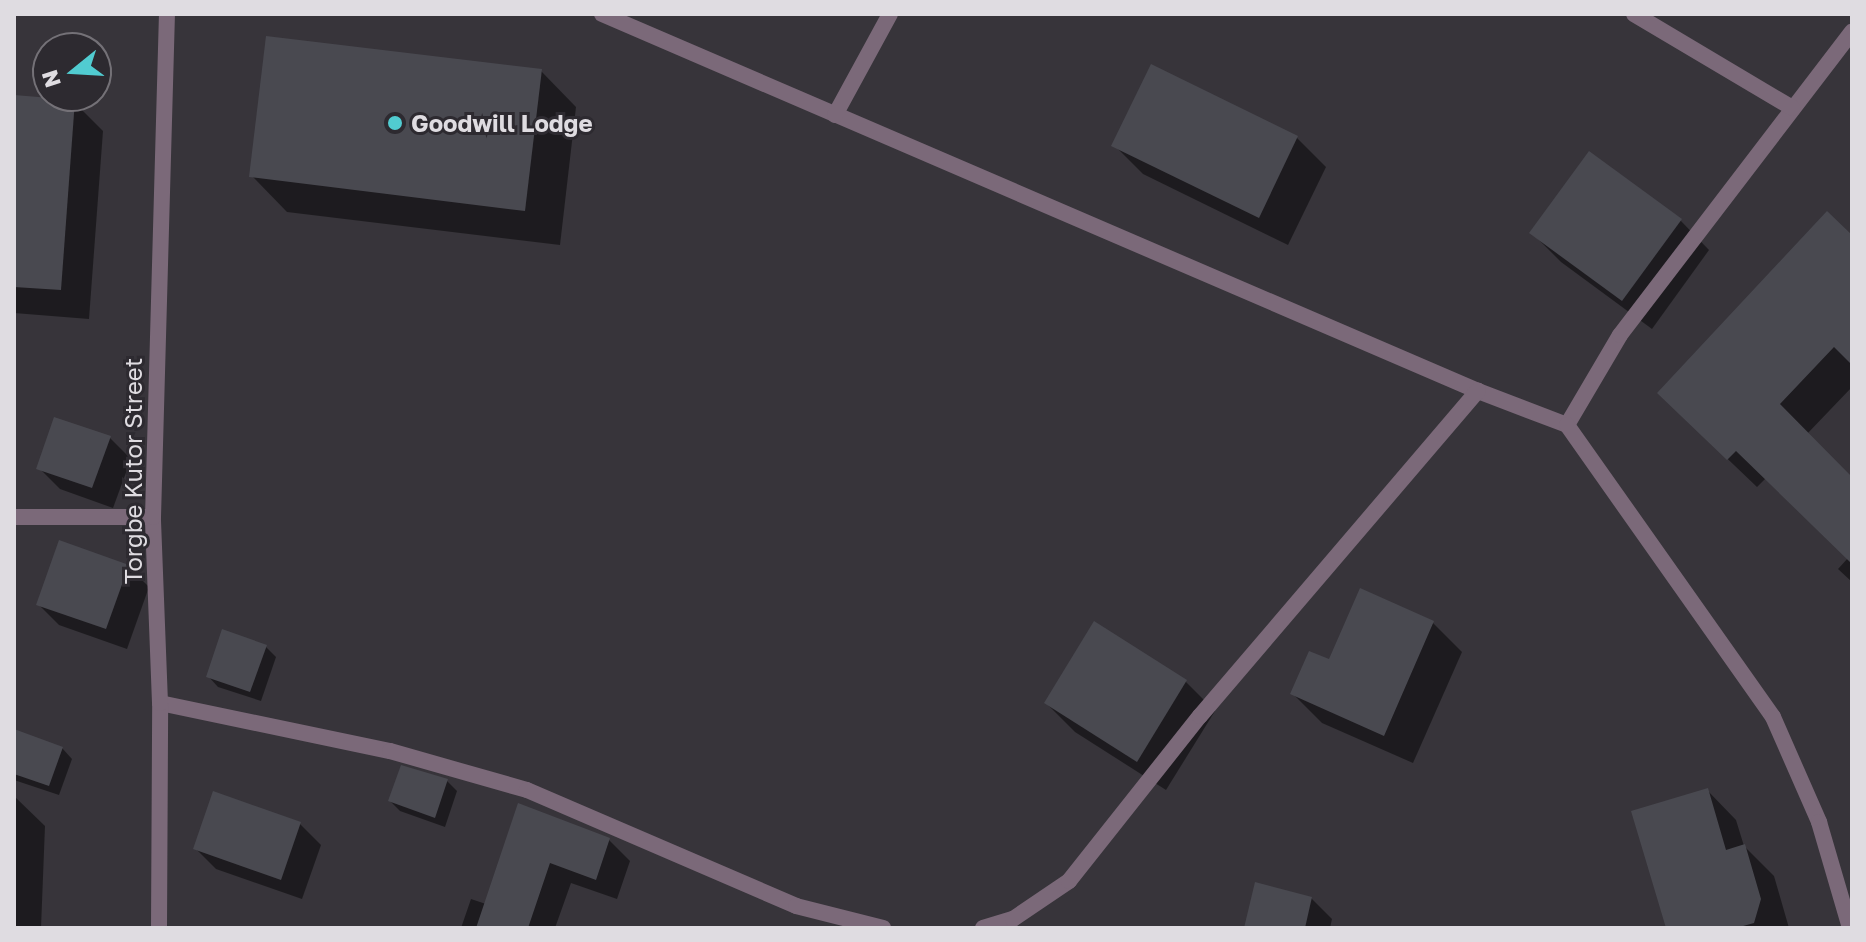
<!DOCTYPE html>
<html>
<head>
<meta charset="utf-8">
<style>
  body { margin:0 }
  #map { position:relative; width:1866px; height:942px; overflow:hidden; background:#37343a; font-family:"Golos Text",sans-serif }
  div>[style] { position:absolute }
  [style*='--x'] { left:calc(var(--x)*1px); top:calc(var(--y)*1px); width:calc(var(--w)*1px); rotate:calc(var(--a)*1deg) }
  .shadow>* { inset:0; background:#0007 }
  .building>* { inset:0; background:#494950 }
  .street>* { height:16px; margin:-8px; padding:0 8px; transform-origin:8px; border-radius:8px; background:#7b6979 }
  .dots>* { width:22px; height:22px; translate:-50% -50%; box-sizing:border-box; border:4px solid #2d2a30; border-radius:50% }
  span { translate:-50% -50%; white-space:nowrap; text-align:center; line-height:1.15; -webkit-text-stroke:6px #2d2a30; paint-order:stroke }
  .poi-label { font-size:24px; color:#dfdce1; font-weight:700 }
  .left { translate:0 -50%; text-align:left }
  .street-label { font-size:24px; color:#dfdce1 }
  .frame { position:absolute; inset:0; border:16px solid #dfdce1; pointer-events:none }
  .north { position:absolute; left:32px; top:32px; width:80px; height:80px; box-sizing:border-box; background:#2d2a30; border:2px solid #747177; border-radius:50%; rotate:252deg; font-size:22px; font-weight:700; line-height:32px; text-align:center; color:#dfdce1 }
  .north::after { content:''; display:block; margin:auto; width:28px; height:36px; background:#51ccd1; clip-path:polygon(50% 0,100% 100%,50% 72%,0 100%) }
</style>
</head>
<body>
<div id="map">
  <div class="shadow">
    <i style="clip-path:polygon(541px 71px,576px 107px,560px 245px,287px 212px,252px 176px)"></i>
    <i style="clip-path:polygon(14px 97px,74px 102px,103px 131px,89px 319px,14px 313px)"></i>
    <i style="clip-path:polygon(1297px 138px,1326px 167px,1288px 245px,1143px 174px,1114px 145px)"></i>
    <i style="clip-path:polygon(1680px 220px,1709px 250px,1652px 329px,1561px 262px,1532px 233px)"></i>
    <i style="clip-path:polygon(1852px 238px,1852px 387px,1807px 434px,1852px 480px,1852px 582px,1838px 569px,1848px 558px,1766px 478px,1757px 487px,1689px 422px)"></i>
    <i style="clip-path:polygon(110px 438px,131px 459px,113px 508px,60px 489px,39px 468px)"></i>
    <i style="clip-path:polygon(128px 566px,149px 587px,127px 649px,59px 625px,38px 604px)"></i>
    <i style="clip-path:polygon(1433px 623px,1462px 652px,1413px 763px,1322px 723px,1292px 693px,1330px 662px)"></i>
    <i style="clip-path:polygon(1095px 624px,1186px 682px,1215px 711px,1166px 790px,1075px 732px,1046px 703px)"></i>
    <i style="clip-path:polygon(266px 647px,276px 657px,261px 701px,218px 687px,208px 676px)"></i>
    <i style="clip-path:polygon(14px 731px,62px 748px,72px 759px,59px 795px,14px 780px)"></i>
    <i style="clip-path:polygon(447px 781px,457px 791px,445px 827px,400px 811px,390px 801px)"></i>
    <i style="clip-path:polygon(1707px 790px,1736px 820px,1744px 846px,1774px 876px,1789px 928px,1668px 928px)"></i>
    <i style="clip-path:polygon(14px 796px,45px 826px,41px 928px,14px 928px)"></i>
    <i style="clip-path:polygon(519px 805px,609px 840px,630px 861px,617px 899px,571px 883px,555px 928px,461px 928px,471px 899px,486px 904px)"></i>
    <i style="clip-path:polygon(300px 824px,321px 845px,302px 899px,216px 869px,195px 848px)"></i>
    <i style="clip-path:polygon(1311px 898px,1332px 919px,1330px 928px,1246px 928px)"></i>
  </div>
  <div class="building">
    <i style="clip-path:polygon(266px 36px,542px 69px,525px 211px,249px 177px)"></i>
    <i style="clip-path:polygon(1151px 64px,1298px 136px,1259px 218px,1111px 146px)"></i>
    <i style="clip-path:polygon(14px 95px,75px 100px,61px 290px,14px 287px)"></i>
    <i style="clip-path:polygon(1589px 151px,1682px 219px,1622px 301px,1529px 233px)"></i>
    <i style="clip-path:polygon(1827px 211px,1852px 235px,1852px 365px,1834px 347px,1780px 404px,1852px 477px,1852px 564px,1736px 451px,1727px 460px,1657px 393px)"></i>
    <i style="clip-path:polygon(54px 417px,111px 436px,92px 488px,36px 469px)"></i>
    <i style="clip-path:polygon(59px 540px,129px 565px,106px 629px,36px 605px)"></i>
    <i style="clip-path:polygon(1360px 588px,1434px 621px,1384px 736px,1290px 694px,1309px 651px,1329px 659px)"></i>
    <i style="clip-path:polygon(1094px 621px,1187px 680px,1137px 762px,1044px 703px)"></i>
    <i style="clip-path:polygon(222px 629px,267px 645px,250px 692px,206px 677px)"></i>
    <i style="clip-path:polygon(14px 729px,63px 747px,49px 786px,14px 774px)"></i>
    <i style="clip-path:polygon(401px 765px,448px 779px,435px 818px,388px 801px)"></i>
    <i style="clip-path:polygon(1708px 788px,1726px 850px,1745px 844px,1761px 899px,1754px 923px,1736px 928px,1666px 928px,1631px 811px)"></i>
    <i style="clip-path:polygon(213px 791px,301px 822px,281px 880px,193px 849px)"></i>
    <i style="clip-path:polygon(518px 803px,610px 838px,596px 880px,550px 863px,528px 928px,476px 928px)"></i>
    <i style="clip-path:polygon(1255px 882px,1312px 897px,1305px 928px,1244px 928px)"></i>
  </div>
  <div class="street">
    <i style="--x:602;--y:14;--w:954;--a:23.29"></i>
    <i style="--x:1478;--y:391;--w:95;--a:20.9"></i>
    <i style="--x:1567;--y:425;--w:104;--a:-59.5"></i>
    <i style="--x:1620;--y:335;--w:382;--a:-52.6"></i>
    <i style="--x:1634;--y:14;--w:184;--a:30.7"></i>
    <i style="--x:835;--y:115;--w:115;--a:-61.4"></i>
    <i style="--x:1567;--y:425;--w:357;--a:54.8"></i>
    <i style="--x:1773;--y:717;--w:115;--a:66.3"></i>
    <i style="--x:1819;--y:822;--w:110;--a:73.7"></i>
    <i style="--x:14;--y:517;--w:139;--a:0"></i>
    <i style="--x:160;--y:703;--w:235;--a:11.8"></i>
    <i style="--x:390;--y:751;--w:142;--a:15.9"></i>
    <i style="--x:527;--y:790;--w:293;--a:23.3"></i>
    <i style="--x:796;--y:906;--w:90;--a:14.2"></i>
    <i style="--x:159;--y:928;--w:225;--a:-89.7"></i>
    <i style="--x:160;--y:703;--w:186;--a:-92.2"></i>
    <i style="--x:153;--y:517;--w:503;--a:-88.41"></i>
    <i style="--x:983;--y:928;--w:31;--a:-17"></i>
    <i style="--x:1013;--y:919;--w:68;--a:-34.2"></i>
    <i style="--x:1069;--y:881;--w:211;--a:-51.6"></i>
    <i style="--x:1200;--y:716;--w:428;--a:-49.5"></i>
  </div>
  <div class="dots">
    <i style="left:395px;top:123px;background:#51ccd1"></i>
  </div>
  <div class="poi-label">
    <span class="left" style="left:411px;top:123px">Goodwill Lodge</span>
  </div>
  <div class="street-label">
    <span style="left:133px;top:471px;rotate:-90deg">Torgbe Kutor Street</span>
  </div>
  <div class="frame"></div>
  <div class="north">N</div>
</div>
</body>
</html>
